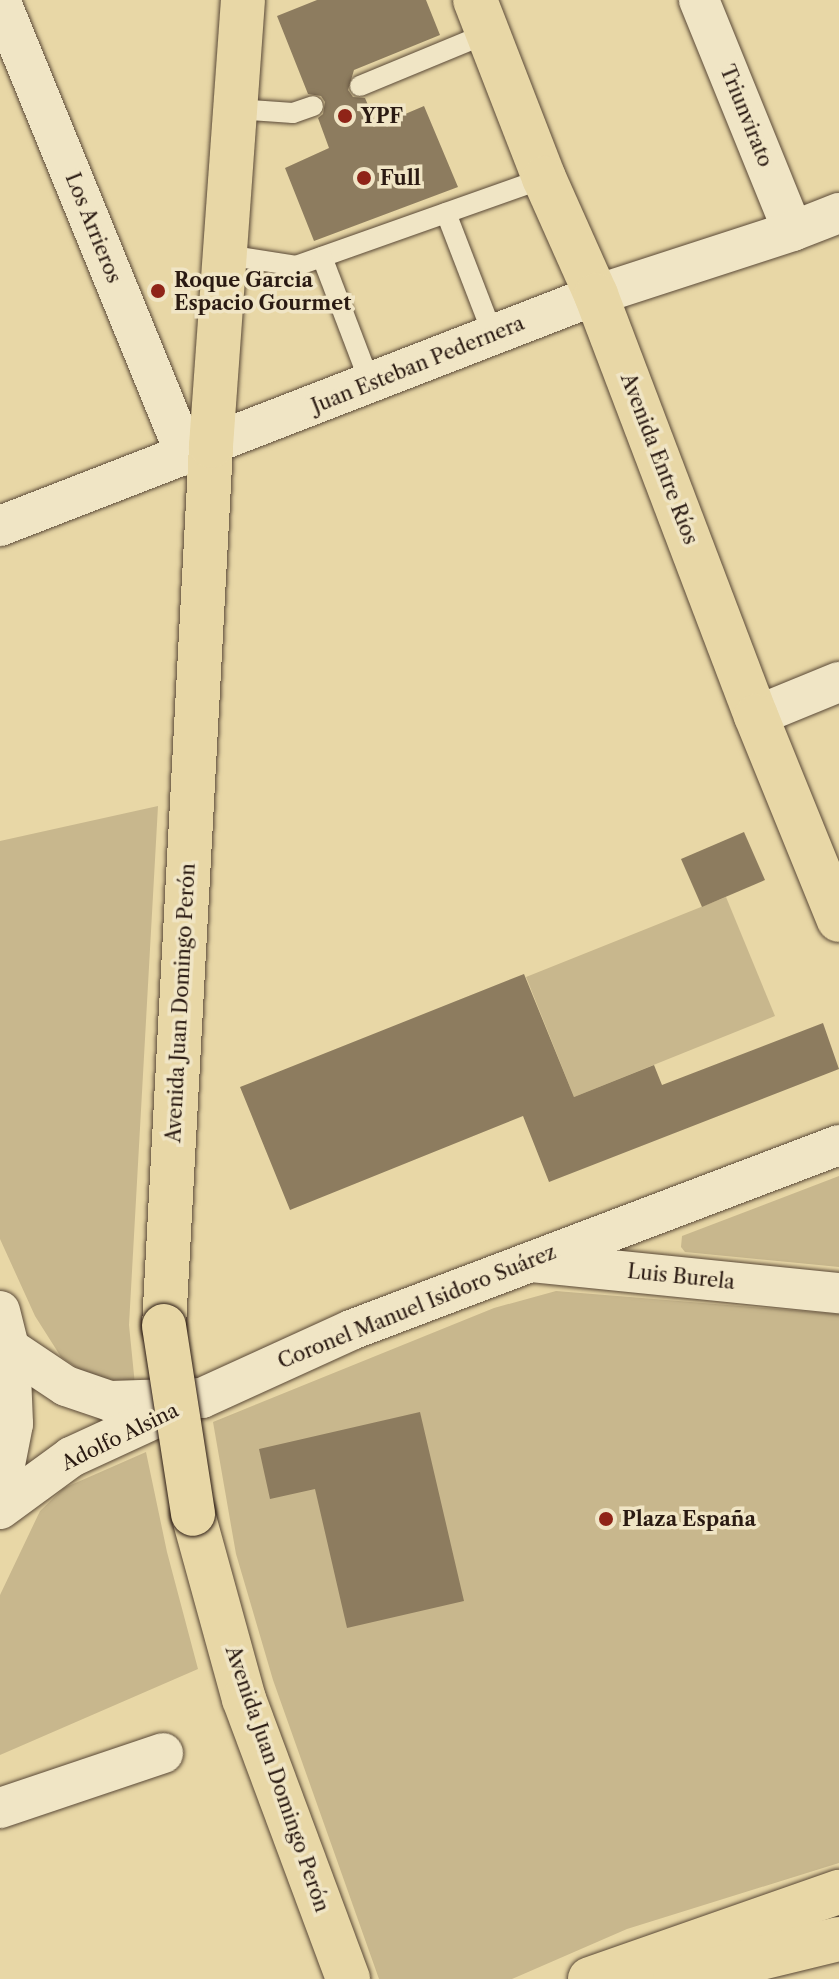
<!DOCTYPE html>
<html>
<head>
<meta charset="utf-8">
<style>
  body { margin:0 }
  #map { position:relative; width:839px; height:1979px; overflow:hidden; background:#e8d7a6; font-family:"Libre Caslon Text",serif }
  div>[style] { position:absolute }
  [style*='--x'] { left:calc(var(--x)*1px); top:calc(var(--y)*1px); width:calc(var(--w)*1px); rotate:calc(var(--a)*1deg) }
  .green>* { inset:0; background:#c8b78d }
  .building>* { inset:0; background:#8d7c5f }
  .roads { filter:drop-shadow(0 0 2px #5a4937) drop-shadow(0 0 2px #5a4937) }
  .service>* { height:20px; margin:-10px; padding:0 10px; transform-origin:10px; border-radius:10px; background:#f0e5c5 }
  .minor>* { height:40px; margin:-20px; padding:0 20px; transform-origin:20px; border-radius:20px; background:#f0e5c5 }
  .primary>* { height:44px; margin:-22px; padding:0 22px; transform-origin:22px; border-radius:22px; background:#e8d7a6 }
  .bridges { filter:drop-shadow(0 0 2px #2a1a12) drop-shadow(0 0 2px #2a1a12) }
  .primary-bridge>* { height:44px; margin:-22px; padding:0 22px; transform-origin:22px; border-radius:22px; background:#e8d7a6 }
  .dots>* { width:22px; height:22px; translate:-50% -50%; box-sizing:border-box; border:4px solid #f0e5c5; border-radius:50% }
  span { translate:-50% -50%; white-space:nowrap; text-align:center; line-height:1.15; -webkit-text-stroke:7px #f0e5c5; paint-order:stroke }
  .poi-label { font-size:20px; color:#2a1a12; font-weight:700 }
  .left { translate:0 -50%; text-align:left }
  .street-label { font-size:20px; color:#2a1a12 }
</style>
</head>
<body>
<div id="map">
  <div class="green">
    <i style="clip-path:polygon(158px 806px,129px 1325px,135px 1385px,100px 1383px,61px 1357px,35px 1316px,0 1239px,0 841px)"></i>
    <i style="clip-path:polygon(726px 897px,775px 1016px,574px 1097px,526px 977px)"></i>
    <i style="clip-path:polygon(839px 1176px,839px 1267px,685px 1252px,681px 1247px,682px 1236px)"></i>
    <i style="clip-path:polygon(556px 1291px,839px 1314px,839px 1863px,627px 1929px,512px 1979px,379px 1979px,273px 1680px,236px 1554px,213px 1422px,494px 1308px)"></i>
    <i style="clip-path:polygon(146px 1452px,167px 1552px,198px 1669px,0 1755px,0 1595px,40px 1511px,64px 1488px)"></i>
  </div>
  <div class="building">
    <i style="clip-path:polygon(317px 0,426px 0,440px 35px,354px 70px,348px 90px,353px 97px,365px 98px,377px 126px,424px 106px,458px 187px,314px 241px,285px 168px,329px 148px,318px 118px,323px 114px,325px 102px,321px 96px,308px 94px,277px 16px)"></i>
    <i style="clip-path:polygon(744px 832px,765px 880px,702px 907px,681px 859px)"></i>
    <i style="clip-path:polygon(524px 974px,574px 1097px,654px 1065px,662px 1085px,823px 1023px,839px 1069px,549px 1182px,523px 1116px,290px 1210px,240px 1087px)"></i>
    <i style="clip-path:polygon(420px 1412px,464px 1601px,347px 1628px,315px 1489px,270px 1499px,259px 1449px)"></i>
  </div>
  <div class="roads">
    <div class="service">
      <i style="--x:360;--y:86;--w:139;--a:-22.5"></i>
      <i style="--x:236;--y:109;--w:57;--a:4"></i>
      <i style="--x:293;--y:113;--w:21;--a:-19"></i>
      <i style="--x:446;--y:213;--w:131;--a:68.9"></i>
      <i style="--x:226;--y:255;--w:71;--a:8.9"></i>
      <i style="--x:296;--y:266;--w:263;--a:-19.5"></i>
      <i style="--x:322;--y:257;--w:137;--a:69.1"></i>
    </div>
    <div class="minor">
      <i style="--x:0;--y:0;--w:492;--a:67.8"></i>
      <i style="--x:699;--y:0;--w:249;--a:67.9"></i>
      <i style="--x:0;--y:526;--w:639;--a:-21.19"></i>
      <i style="--x:596;--y:295;--w:207;--a:-18"></i>
      <i style="--x:793;--y:231;--w:49;--a:-21.4"></i>
      <i style="--x:756;--y:716;--w:90;--a:-22.3"></i>
      <i style="--x:532;--y:1262;--w:309;--a:5.8"></i>
      <i style="--x:0;--y:1311;--w:41;--a:76"></i>
      <i style="--x:10;--y:1351;--w:73;--a:87.6"></i>
      <i style="--x:13;--y:1424;--w:67;--a:101.1"></i>
      <i style="--x:0;--y:1342;--w:79;--a:33.7"></i>
      <i style="--x:66;--y:1386;--w:46;--a:18.8"></i>
      <i style="--x:110;--y:1401;--w:92;--a:-1.9"></i>
      <i style="--x:202;--y:1398;--w:164;--a:-24.5"></i>
      <i style="--x:351;--y:1330;--w:522;--a:-20.76"></i>
      <i style="--x:0;--y:1509;--w:88;--a:-36.2"></i>
      <i style="--x:71;--y:1457;--w:124;--a:-24.7"></i>
      <i style="--x:0;--y:1808;--w:172;--a:-18.6"></i>
    </div>
    <div class="primary">
      <i style="--x:475;--y:0;--w:191;--a:68.8"></i>
      <i style="--x:544;--y:178;--w:128;--a:66"></i>
      <i style="--x:596;--y:295;--w:450;--a:69.2"></i>
      <i style="--x:756;--y:716;--w:220;--a:67.9"></i>
      <i style="--x:164;--y:1326;--w:881;--a:-86.94"></i>
      <i style="--x:211;--y:446;--w:447;--a:-85.9"></i>
      <i style="--x:193;--y:1514;--w:192;--a:74.6"></i>
      <i style="--x:244;--y:1699;--w:299;--a:69.6"></i>
      <i style="--x:590;--y:1979;--w:264;--a:-19.3"></i>
      <i style="--x:675;--y:1979;--w:169;--a:-13.7"></i>
    </div>
  </div>
  <div class="bridges">
    <div class="primary-bridge">
      <i style="--x:164;--y:1326;--w:190;--a:81.2"></i>
    </div>
  </div>
  <div class="dots">
    <i style="left:345px;top:116px;background:#8f2418"></i>
    <i style="left:364px;top:178px;background:#8f2418"></i>
    <i style="left:158px;top:291px;background:#8f2418"></i>
    <i style="left:606px;top:1519px;background:#8f2418"></i>
  </div>
  <div class="poi-label">
    <span class="left" style="left:361px;top:116px">YPF</span>
    <span class="left" style="left:380px;top:178px">Full</span>
    <span class="left" style="left:174px;top:292px">Roque Garcia<br>Espacio Gourmet</span>
    <span class="left" style="left:622px;top:1519px">Plaza España</span>
  </div>
  <div class="street-label">
    <span style="left:746px;top:116px;rotate:68deg">Triunvirato</span>
    <span style="left:93px;top:228px;rotate:68deg">Los Arrieros</span>
    <span style="left:418px;top:365px;rotate:-22deg">Juan Esteban Pedernera</span>
    <span style="left:659px;top:459px;rotate:69deg">Avenida Entre Ríos</span>
    <span style="left:181px;top:1003px;rotate:-87deg">Avenida Juan Domingo Perón</span>
    <span style="left:681px;top:1277px;rotate:6deg">Luis Burela</span>
    <span style="left:417px;top:1307px;rotate:-22deg">Coronel Manuel Isidoro Suárez</span>
    <span style="left:120px;top:1437px;rotate:-26deg">Adolfo Alsina</span>
    <span style="left:277px;top:1779px;rotate:71deg">Avenida Juan Domingo Perón</span>
  </div>
</div>
</body>
</html>
